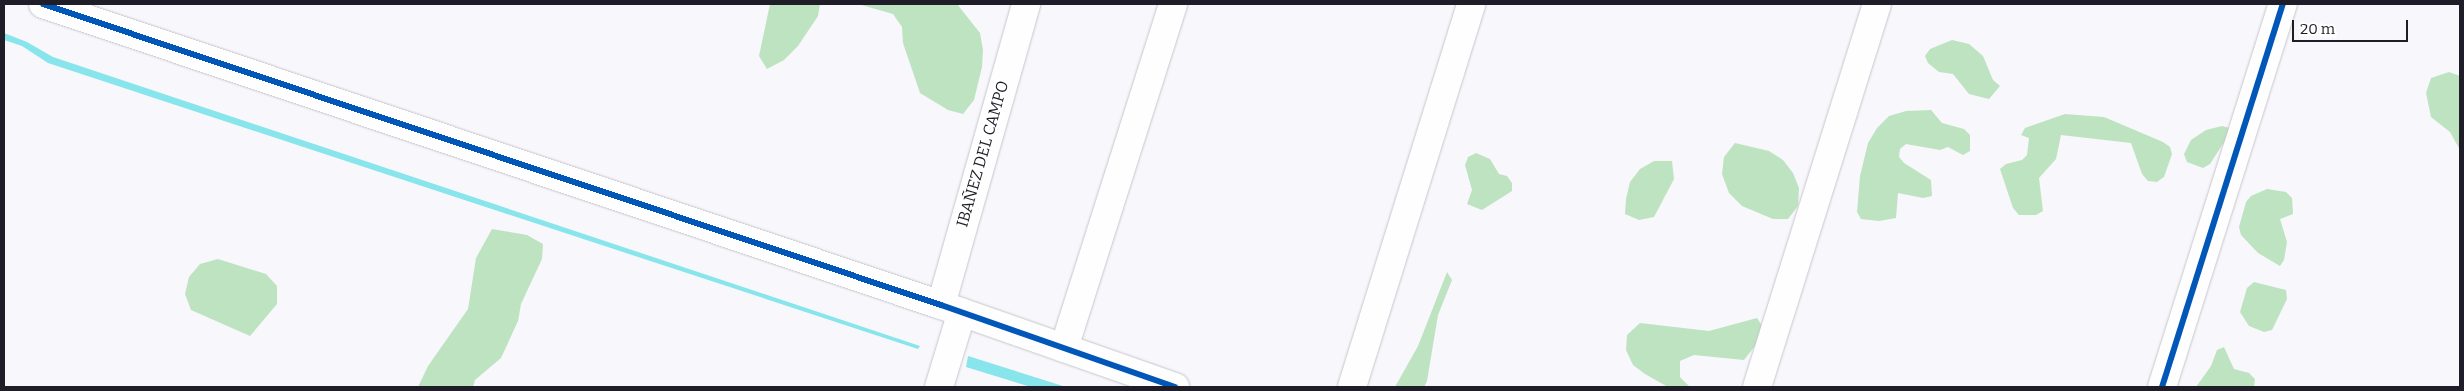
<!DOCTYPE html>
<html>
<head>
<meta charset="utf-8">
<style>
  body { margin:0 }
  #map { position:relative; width:2464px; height:391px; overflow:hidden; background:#f7f7fc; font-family:Bitter,serif }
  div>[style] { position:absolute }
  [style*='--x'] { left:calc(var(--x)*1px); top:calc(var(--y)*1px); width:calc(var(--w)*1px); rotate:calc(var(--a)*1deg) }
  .forest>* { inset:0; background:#bee3c1 }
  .water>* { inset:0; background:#88e5eb }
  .roads { filter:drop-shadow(0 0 1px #c6c6cd) drop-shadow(0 0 1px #c6c6cd) }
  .minor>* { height:28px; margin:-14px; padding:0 14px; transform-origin:14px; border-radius:14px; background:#fefeff }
  .cycleway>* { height:6px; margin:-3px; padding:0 3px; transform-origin:3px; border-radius:3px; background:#0057b8 }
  span { translate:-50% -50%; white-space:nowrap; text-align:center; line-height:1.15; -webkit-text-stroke:4px #fff; paint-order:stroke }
  .street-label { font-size:16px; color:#1f1d27 }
  .frame { position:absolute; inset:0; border:5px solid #1f1d27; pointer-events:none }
  .scale { position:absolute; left:2292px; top:20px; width:116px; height:22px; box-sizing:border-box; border:2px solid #1f1d27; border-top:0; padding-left:6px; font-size:15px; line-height:18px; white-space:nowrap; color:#1f1d27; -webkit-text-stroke:4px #fff; paint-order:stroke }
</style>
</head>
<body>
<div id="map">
  <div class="forest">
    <i style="clip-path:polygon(770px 4px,820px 4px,818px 16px,798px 46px,784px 60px,767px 69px,759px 56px)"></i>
    <i style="clip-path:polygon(858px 4px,957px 4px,980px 33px,983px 50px,982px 67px,974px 100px,963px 114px,948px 110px,920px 93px,903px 43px,902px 27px,893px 14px)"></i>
    <i style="clip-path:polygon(1952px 40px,1969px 44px,1983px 56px,1993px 80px,2000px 86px,1989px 99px,1969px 94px,1953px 74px,1939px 72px,1928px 63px,1925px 56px,1930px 49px)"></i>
    <i style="clip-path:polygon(2449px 72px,2460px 76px,2460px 150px,2450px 132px,2431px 117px,2426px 93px,2431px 78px)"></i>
    <i style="clip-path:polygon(1931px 110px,1942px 123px,1964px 129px,1970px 135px,1970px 151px,1963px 155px,1948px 147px,1940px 150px,1906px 144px,1900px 149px,1899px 157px,1904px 163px,1931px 180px,1932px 196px,1923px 198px,1898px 193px,1896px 218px,1879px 221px,1861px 219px,1857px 212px,1860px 176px,1868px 143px,1877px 128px,1889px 116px,1906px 111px)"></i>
    <i style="clip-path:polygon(2065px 114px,2104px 117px,2163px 142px,2170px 147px,2172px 154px,2164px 177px,2157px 182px,2148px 181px,2142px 174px,2131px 143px,2061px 135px,2056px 159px,2039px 178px,2043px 211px,2036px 215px,2019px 215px,2013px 208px,2000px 169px,2006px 164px,2022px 160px,2027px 155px,2029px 138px,2021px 135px,2025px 128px)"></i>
    <i style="clip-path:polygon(2222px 126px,2230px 128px,2228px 136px,2210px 164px,2203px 168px,2187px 162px,2184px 154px,2191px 140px,2206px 130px)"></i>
    <i style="clip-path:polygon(1735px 143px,1769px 151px,1783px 160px,1793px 173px,1799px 188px,1798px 206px,1788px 219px,1773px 219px,1742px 206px,1729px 193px,1722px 174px,1724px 157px)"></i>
    <i style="clip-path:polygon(1476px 153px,1490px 159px,1499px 174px,1507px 176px,1512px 183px,1512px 191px,1482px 210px,1467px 204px,1472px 190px,1465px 165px,1468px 157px)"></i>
    <i style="clip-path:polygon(1654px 161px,1672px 161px,1674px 179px,1654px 217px,1639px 220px,1625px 214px,1626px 199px,1630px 182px,1640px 169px)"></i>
    <i style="clip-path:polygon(2267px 189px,2286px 192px,2292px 198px,2293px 214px,2280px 219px,2287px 242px,2284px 260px,2280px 266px,2258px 253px,2241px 235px,2239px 227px,2246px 202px,2251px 196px)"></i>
    <i style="clip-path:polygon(492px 229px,527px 235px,543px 244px,542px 259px,521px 304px,518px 321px,501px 358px,475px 380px,473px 387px,418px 387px,428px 366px,468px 309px,476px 258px)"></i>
    <i style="clip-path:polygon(218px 259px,266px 274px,277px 286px,277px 304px,250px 336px,191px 310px,185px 294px,189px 277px,200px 264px)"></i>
    <i style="clip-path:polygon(1447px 272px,1452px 280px,1438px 315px,1427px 381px,1424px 387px,1395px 387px,1418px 346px)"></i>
    <i style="clip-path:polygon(2254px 282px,2286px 290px,2287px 299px,2272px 330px,2264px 332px,2249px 326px,2240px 312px,2247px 288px)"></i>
    <i style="clip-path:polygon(1757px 318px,1766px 332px,1744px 360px,1694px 355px,1680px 361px,1680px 377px,1690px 387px,1668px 387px,1645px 374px,1633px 365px,1626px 350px,1627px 335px,1640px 323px,1709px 331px)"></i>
    <i style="clip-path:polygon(2224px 347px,2234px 369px,2249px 373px,2255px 379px,2254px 387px,2196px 387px,2211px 366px,2217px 350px)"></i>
  </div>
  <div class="water">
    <i style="clip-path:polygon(4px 33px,27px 42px,53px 57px,920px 346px,918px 349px,48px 63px,22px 46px,4px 40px)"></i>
    <i style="clip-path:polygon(968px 356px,1066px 387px,1031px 387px,966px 367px)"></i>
  </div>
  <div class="roads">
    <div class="minor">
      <i style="--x:43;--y:4;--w:947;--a:18.53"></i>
      <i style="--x:941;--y:305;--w:248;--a:19.3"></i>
      <i style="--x:941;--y:305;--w:313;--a:-74.2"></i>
      <i style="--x:1064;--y:348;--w:361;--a:-72.4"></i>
      <i style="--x:939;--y:387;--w:78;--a:-73"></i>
      <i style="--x:1352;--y:387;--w:401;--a:-72.7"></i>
      <i style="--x:1757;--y:387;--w:401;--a:-72.6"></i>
      <i style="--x:2162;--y:387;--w:402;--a:-72.5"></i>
    </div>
  </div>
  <div class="cycleway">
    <i style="--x:43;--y:4;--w:947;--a:18.53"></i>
    <i style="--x:941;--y:305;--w:248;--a:19.3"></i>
    <i style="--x:2162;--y:387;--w:402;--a:-72.5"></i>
  </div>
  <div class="street-label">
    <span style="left:983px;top:154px;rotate:-74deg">IBAÑEZ DEL CAMPO</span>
  </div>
  <div class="frame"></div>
  <div class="scale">20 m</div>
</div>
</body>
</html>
